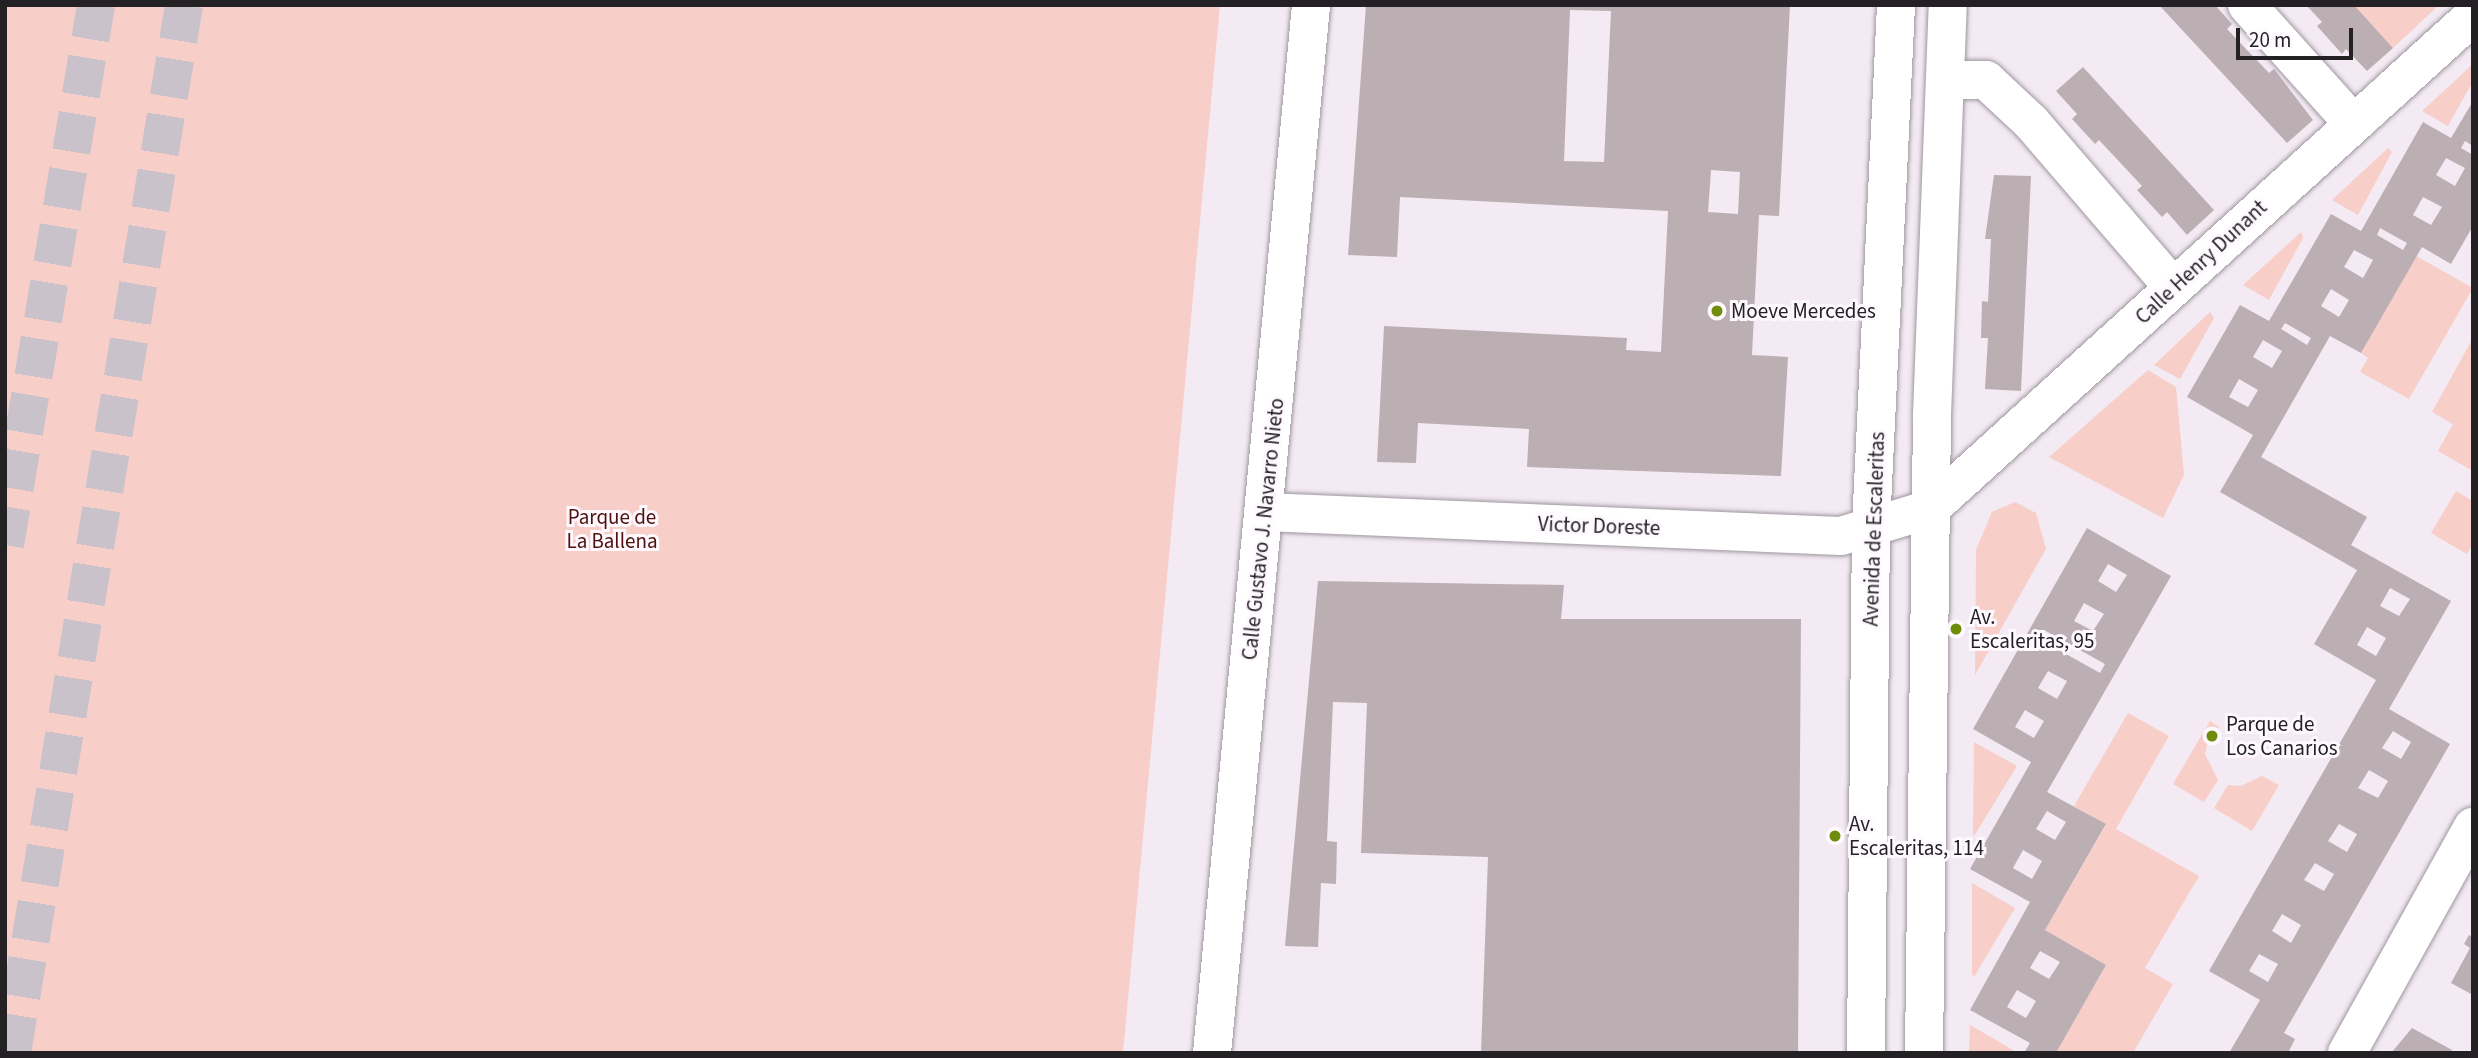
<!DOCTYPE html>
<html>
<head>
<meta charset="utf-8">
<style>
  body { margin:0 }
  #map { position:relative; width:2478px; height:1058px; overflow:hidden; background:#f3eaf3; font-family:"Source Sans 3",sans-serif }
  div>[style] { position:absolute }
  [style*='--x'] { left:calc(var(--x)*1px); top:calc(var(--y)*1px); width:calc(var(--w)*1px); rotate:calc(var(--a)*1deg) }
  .green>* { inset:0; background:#f8cec8 }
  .building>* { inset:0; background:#bcafb3 }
  .highway-tunnel>* { height:38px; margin-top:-19px; transform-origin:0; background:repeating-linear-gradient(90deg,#cac2ca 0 38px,transparent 0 57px) }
  .roads { filter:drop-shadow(0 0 2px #9f97a0) drop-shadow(0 0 2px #9f97a0) }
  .minor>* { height:38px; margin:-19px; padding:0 19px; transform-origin:19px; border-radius:19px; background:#fff }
  .dots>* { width:19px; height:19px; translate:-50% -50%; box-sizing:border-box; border:4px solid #fef9fe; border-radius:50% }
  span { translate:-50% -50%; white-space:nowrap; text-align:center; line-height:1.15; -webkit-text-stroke:6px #fef9fe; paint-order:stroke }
  .street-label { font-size:21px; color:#242124 }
  .poi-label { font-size:21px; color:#242124 }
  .left { translate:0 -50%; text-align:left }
  .park-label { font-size:21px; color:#4e110d }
  .frame { position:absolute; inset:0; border:7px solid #242124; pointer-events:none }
  .scale { position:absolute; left:2236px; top:28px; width:117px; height:32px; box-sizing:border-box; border:4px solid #242124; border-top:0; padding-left:9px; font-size:21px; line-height:24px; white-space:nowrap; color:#242124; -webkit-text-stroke:5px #fef9fe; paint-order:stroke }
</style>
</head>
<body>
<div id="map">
  <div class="green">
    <i style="clip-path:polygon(5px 5px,1220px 5px,1123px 1053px,5px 1053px)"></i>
    <i style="clip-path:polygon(2354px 5px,2439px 5px,2393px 48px)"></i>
    <i style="clip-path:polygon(2473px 64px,2473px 81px,2448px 126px,2422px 111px)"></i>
    <i style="clip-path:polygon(2388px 148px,2392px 152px,2358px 215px,2332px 200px)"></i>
    <i style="clip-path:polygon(2301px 232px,2303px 238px,2269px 300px,2243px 285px)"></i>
    <i style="clip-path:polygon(2416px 256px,2473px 288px,2409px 399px,2360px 372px,2368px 358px,2361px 353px)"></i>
    <i style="clip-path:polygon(2210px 312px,2214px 318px,2180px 379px,2154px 365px)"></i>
    <i style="clip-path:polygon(2473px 338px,2473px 471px,2438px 451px,2453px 424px,2432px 412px)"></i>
    <i style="clip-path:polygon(2148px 370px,2176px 387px,2184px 475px,2163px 518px,2049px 457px)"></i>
    <i style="clip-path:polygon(2456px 491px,2473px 501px,2473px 544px,2467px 554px,2431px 533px)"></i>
    <i style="clip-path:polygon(2015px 502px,2036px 513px,2046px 549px,1975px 675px,1976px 550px,1992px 512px)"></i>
    <i style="clip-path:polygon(2128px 713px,2169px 736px,2116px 829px,2199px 876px,2145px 968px,2173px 984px,2133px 1053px,2056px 1053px,2106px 965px,2045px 930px,2106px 825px,2074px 806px)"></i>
    <i style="clip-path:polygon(2210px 721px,2219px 727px,2209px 737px,2205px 754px,2218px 780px,2204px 802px,2173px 784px)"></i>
    <i style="clip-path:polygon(1974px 742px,2017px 766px,1974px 836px,1973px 834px)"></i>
    <i style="clip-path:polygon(2262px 776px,2279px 785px,2252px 831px,2214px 808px,2228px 785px,2241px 786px)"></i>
    <i style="clip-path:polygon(1972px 883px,2015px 908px,1974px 977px,1972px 975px)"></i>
    <i style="clip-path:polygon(1970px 1025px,2013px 1050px,2011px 1053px,1969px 1053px)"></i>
  </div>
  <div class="building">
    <i style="clip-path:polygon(evenodd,1366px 5px,1790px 5px,1779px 216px,1759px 215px,1752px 355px,1788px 357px,1781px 476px,1527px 467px,1529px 429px,1418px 423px,1416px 463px,1377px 462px,1384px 326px,1627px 338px,1626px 350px,1661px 352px,1668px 211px,1400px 197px,1397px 257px,1348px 255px,1366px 5px,1570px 10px,1611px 11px,1604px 162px,1564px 161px,1570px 10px,1366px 5px,1711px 170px,1740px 172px,1738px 214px,1708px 212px,1711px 170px)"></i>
    <i style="clip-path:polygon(2159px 5px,2215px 5px,2232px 24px,2227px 29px,2269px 73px,2274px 69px,2313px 120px,2287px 143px)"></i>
    <i style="clip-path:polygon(2306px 5px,2354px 5px,2393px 48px,2367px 71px,2346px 49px,2342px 54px,2317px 26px,2322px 22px)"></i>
    <i style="clip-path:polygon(2083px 67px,2214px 210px,2187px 235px,2167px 212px,2162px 217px,2137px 190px,2142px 186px,2099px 140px,2095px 144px,2072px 119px,2077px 114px,2056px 91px)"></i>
    <i style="clip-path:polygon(evenodd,2473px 101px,2473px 146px,2465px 141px,2461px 148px,2473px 155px,2473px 226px,2451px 264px,2422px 247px,2361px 353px,2330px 336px,2261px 457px,2367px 517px,2351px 545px,2451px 601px,2389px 709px,2450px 744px,2284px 1033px,2295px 1039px,2288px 1053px,2229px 1053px,2260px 1000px,2209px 971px,2376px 680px,2314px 644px,2357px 570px,2220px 492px,2253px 435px,2187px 397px,2240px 305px,2269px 321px,2331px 214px,2361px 231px,2423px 122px,2451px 138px,2473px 101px,2446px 158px,2465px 168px,2455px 186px,2436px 175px,2446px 158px,2473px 101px,2423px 197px,2442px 207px,2431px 225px,2413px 215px,2423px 197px,2473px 101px,2380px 228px,2407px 243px,2403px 250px,2377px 235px,2380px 228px,2473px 101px,2354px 250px,2373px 260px,2363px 278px,2344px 267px,2354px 250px,2473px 101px,2331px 289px,2349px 300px,2339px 317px,2321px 306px,2331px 289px,2473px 101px,2285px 323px,2311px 338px,2307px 345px,2281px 329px,2285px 323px,2473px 101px,2263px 340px,2282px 351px,2272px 368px,2253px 357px,2263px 340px,2473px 101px,2239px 379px,2258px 390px,2248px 407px,2229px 397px,2239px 379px,2473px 101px,2390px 588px,2410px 599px,2399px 616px,2380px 606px,2390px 588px,2473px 101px,2367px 627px,2386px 638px,2376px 656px,2357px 645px,2367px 627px,2473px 101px,2393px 731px,2411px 742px,2401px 759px,2382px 748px,2393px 731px,2473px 101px,2369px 770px,2388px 781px,2378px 798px,2358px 788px,2369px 770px,2473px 101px,2339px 824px,2357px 834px,2347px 852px,2328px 841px,2339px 824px,2473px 101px,2315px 863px,2334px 874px,2324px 891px,2304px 880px,2315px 863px,2473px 101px,2282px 914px,2301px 925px,2291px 943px,2272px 931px,2282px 914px,2473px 101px,2259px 954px,2278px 964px,2268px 982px,2249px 971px,2259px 954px)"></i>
    <i style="clip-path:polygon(1994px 175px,2031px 176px,2021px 391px,1985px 389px,1988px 338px,1981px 338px,1982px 301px,1988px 302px,1991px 239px,1985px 239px)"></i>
    <i style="clip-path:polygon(evenodd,2087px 528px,2171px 576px,2047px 792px,2106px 824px,2045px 930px,2106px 965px,2056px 1053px,2024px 1053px,2030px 1043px,1970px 1010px,2030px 902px,1970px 869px,2031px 762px,1973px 729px,2087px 528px,2108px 564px,2127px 575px,2116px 592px,2098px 581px,2108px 564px,2087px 528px,2084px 603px,2104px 614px,2093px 631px,2074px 621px,2084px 603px,2087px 528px,2044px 630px,2105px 664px,2100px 673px,2039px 639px,2044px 630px,2087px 528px,2048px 671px,2067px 681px,2057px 699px,2038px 688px,2048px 671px,2087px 528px,2025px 710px,2044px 721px,2034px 738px,2015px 727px,2025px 710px,2087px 528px,2047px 811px,2066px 822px,2055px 840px,2036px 829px,2047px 811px,2087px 528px,2023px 850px,2042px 861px,2032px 879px,2013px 868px,2023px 850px,2087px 528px,2040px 951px,2060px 962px,2049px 979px,2030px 968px,2040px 951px,2087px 528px,2017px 990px,2036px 1001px,2026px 1018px,2007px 1007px,2017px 990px)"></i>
    <i style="clip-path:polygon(1318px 581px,1564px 585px,1561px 619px,1801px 619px,1798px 1053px,1481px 1053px,1488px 857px,1361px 853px,1367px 703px,1333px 702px,1327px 841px,1337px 842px,1336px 884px,1321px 883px,1318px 947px,1285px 946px)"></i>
    <i style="clip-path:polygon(2469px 935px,2473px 937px,2473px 995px,2451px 983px,2470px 948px,2464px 944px)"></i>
    <i style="clip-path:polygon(2412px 1028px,2452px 1050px,2451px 1053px,2392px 1052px)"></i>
  </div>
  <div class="highway-tunnel">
    <i style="--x:5;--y:545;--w:548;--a:-80.43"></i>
    <i style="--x:12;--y:1053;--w:1062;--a:-80.68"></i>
  </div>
  <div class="roads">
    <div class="minor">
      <i style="--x:2247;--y:5;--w:159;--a:48.1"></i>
      <i style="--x:1945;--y:80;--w:41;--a:0"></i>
      <i style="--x:1986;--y:80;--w:62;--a:43"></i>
      <i style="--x:2031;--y:122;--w:218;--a:49.3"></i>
      <i style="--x:1265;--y:512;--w:576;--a:2.39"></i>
      <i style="--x:1841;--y:536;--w:93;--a:-16.9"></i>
      <i style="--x:1930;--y:509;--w:733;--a:-42.24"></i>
      <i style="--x:1212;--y:1053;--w:1053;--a:-84.6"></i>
      <i style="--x:1866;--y:1053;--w:527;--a:-89.46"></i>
      <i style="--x:1871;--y:526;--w:522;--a:-87.25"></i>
      <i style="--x:1924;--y:1053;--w:638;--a:-89.28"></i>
      <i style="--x:1932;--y:415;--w:410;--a:-87.8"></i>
      <i style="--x:2347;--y:1053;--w:259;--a:-60.9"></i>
    </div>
  </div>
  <div class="dots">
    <i style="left:1717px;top:311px;background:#6f8c0b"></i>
    <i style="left:1956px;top:629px;background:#6f8c0b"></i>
    <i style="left:2212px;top:736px;background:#6f8c0b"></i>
    <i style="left:1835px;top:836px;background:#6f8c0b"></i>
  </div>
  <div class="street-label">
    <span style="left:2201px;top:262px;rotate:-43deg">Calle Henry Dunant</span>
    <span style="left:1599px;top:526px;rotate:2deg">Victor Doreste</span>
    <span style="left:1263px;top:529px;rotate:-84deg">Calle Gustavo J. Navarro Nieto</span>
    <span style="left:1874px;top:529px;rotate:-88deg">Avenida de Escaleritas</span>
  </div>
  <div class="poi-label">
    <span class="left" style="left:1731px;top:311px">Moeve Mercedes</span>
    <span class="left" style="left:1970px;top:629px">Av.<br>Escaleritas, 95</span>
    <span class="left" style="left:2226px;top:736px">Parque de<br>Los Canarios</span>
    <span class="left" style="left:1849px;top:836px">Av.<br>Escaleritas, 114</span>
  </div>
  <div class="park-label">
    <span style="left:612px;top:529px">Parque de<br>La Ballena</span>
  </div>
  <div class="frame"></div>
  <div class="scale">20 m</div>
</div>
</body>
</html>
